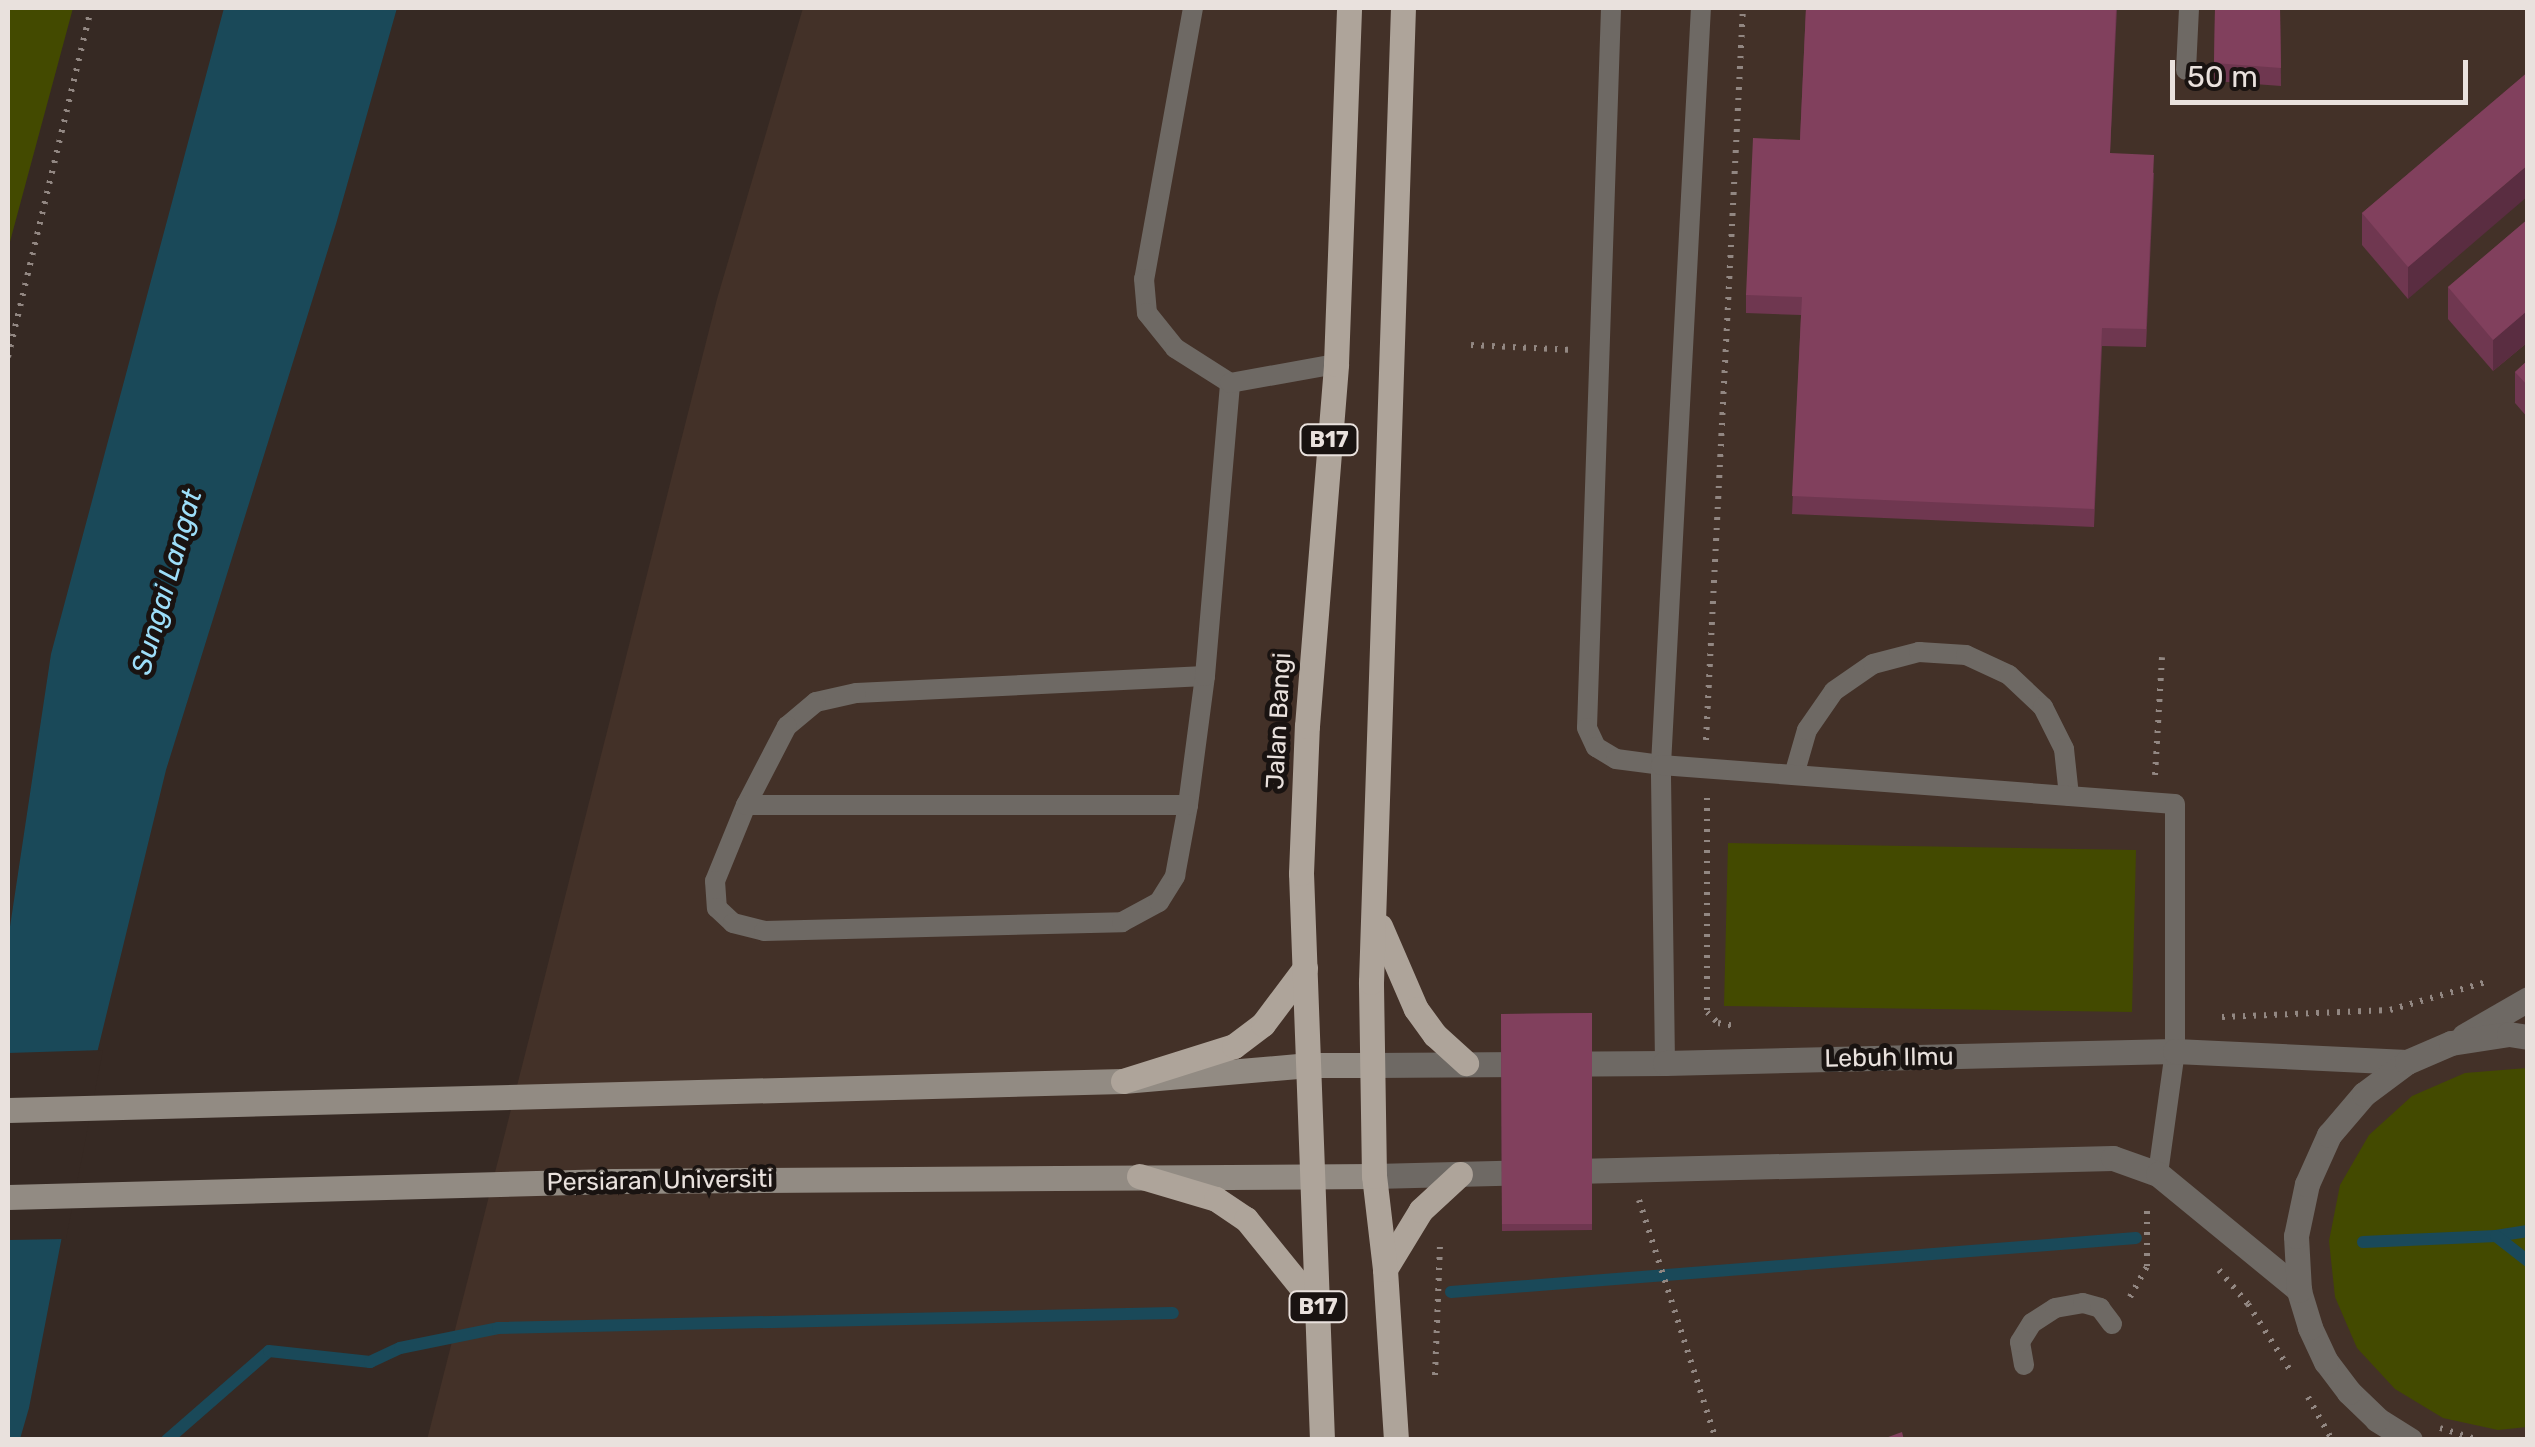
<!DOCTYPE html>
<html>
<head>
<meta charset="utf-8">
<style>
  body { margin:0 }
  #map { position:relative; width:2535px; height:1447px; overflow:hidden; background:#362923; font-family:Rubik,sans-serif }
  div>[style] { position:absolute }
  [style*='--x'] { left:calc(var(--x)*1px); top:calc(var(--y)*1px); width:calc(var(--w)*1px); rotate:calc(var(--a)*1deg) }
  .built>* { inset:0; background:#433128 }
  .green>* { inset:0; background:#434a00 }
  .water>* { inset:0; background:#1a4959 }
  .pier>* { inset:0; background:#362923 }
  .stream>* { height:12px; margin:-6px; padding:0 6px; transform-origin:6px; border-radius:6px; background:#1a4959 }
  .path>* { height:6px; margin-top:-3px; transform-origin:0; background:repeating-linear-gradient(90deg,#928782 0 2.5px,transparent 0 10.5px) }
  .lane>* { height:20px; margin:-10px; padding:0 10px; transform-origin:10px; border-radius:10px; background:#6e6964 }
  .street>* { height:25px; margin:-12.5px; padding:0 12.5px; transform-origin:12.5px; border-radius:12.5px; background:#6e6964 }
  .secondary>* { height:25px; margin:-12.5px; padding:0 12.5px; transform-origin:12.5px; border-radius:12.5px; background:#928b83 }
  .primary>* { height:25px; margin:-12.5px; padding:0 12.5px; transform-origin:12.5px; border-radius:12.5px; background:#aea49a }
  .wall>* { inset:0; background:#6f3750 }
  .shaded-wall>* { inset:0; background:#5a2d41 }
  .building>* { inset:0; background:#81405d }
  span { translate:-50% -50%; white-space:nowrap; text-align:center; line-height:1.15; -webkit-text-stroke:10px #191311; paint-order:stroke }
  .shield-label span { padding:2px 8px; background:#191311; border:2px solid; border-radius:8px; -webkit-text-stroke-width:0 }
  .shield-label { font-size:22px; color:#e9e1dd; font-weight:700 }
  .street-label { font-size:25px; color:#e9e1dd }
  .water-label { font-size:28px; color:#9ddef9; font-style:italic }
  .frame { position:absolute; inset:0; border:10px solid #e9e1dd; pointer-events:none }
  .scale { position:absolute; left:2170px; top:60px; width:298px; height:45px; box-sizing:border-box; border:5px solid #e9e1dd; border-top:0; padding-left:12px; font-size:30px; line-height:35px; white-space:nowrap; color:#e9e1dd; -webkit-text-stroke:8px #191311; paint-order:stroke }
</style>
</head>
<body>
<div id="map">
  <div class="built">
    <i style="clip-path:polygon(803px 8px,2527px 8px,2527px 1439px,427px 1440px,717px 299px)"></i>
  </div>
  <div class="green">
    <i style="clip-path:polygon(8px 8px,73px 8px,8px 249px)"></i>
    <i style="clip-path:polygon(1728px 843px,2136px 850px,2132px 1012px,1724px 1006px)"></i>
    <i style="clip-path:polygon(2527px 1068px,2527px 1427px,2498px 1430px,2443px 1418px,2395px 1389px,2357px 1348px,2335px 1297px,2329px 1241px,2340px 1185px,2369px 1135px,2412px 1096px,2465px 1073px)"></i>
  </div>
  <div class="water">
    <i style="clip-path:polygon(224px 8px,397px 8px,336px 224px,166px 770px,98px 1049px,29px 1408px,20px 1439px,8px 1440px,8px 940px,51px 654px)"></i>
  </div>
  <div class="pier">
    <i style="clip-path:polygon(103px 1050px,66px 1239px,8px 1240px,8px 1053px)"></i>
  </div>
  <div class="stream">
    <i style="--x:2496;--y:1236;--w:32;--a:-9"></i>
    <i style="--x:2363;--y:1242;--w:133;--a:-2.6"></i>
    <i style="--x:2496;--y:1236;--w:41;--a:38"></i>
    <i style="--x:1451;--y:1292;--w:687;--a:-4.51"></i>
    <i style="--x:167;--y:1440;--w:135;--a:-41.1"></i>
    <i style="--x:269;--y:1351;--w:102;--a:6.2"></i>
    <i style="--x:370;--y:1362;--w:33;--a:-25"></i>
    <i style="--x:400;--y:1348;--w:100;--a:-11.5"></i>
    <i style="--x:498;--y:1328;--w:675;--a:-1.27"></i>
  </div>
  <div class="path">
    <i style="--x:1471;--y:345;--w:102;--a:2.8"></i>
    <i style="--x:8;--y:357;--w:359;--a:-76.6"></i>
    <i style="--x:1706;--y:740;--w:733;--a:-87.11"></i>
    <i style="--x:2155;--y:775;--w:118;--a:-86.6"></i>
    <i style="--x:1707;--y:798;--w:214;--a:90"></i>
    <i style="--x:1707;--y:1012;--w:16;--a:45"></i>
    <i style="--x:1718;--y:1023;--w:17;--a:10"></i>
    <i style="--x:2222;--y:1017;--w:168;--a:-2.4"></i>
    <i style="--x:2390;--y:1010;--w:104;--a:-16.2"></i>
    <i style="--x:1639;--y:1200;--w:252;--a:72.2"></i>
    <i style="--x:2219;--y:1270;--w:45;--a:49.5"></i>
    <i style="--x:2248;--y:1304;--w:78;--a:57.5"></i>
    <i style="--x:2130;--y:1297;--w:35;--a:-61"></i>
    <i style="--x:2147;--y:1266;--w:58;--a:-90"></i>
    <i style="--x:1435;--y:1375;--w:129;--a:-87.8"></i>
    <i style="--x:2308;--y:1397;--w:49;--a:60.8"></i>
    <i style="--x:2440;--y:1428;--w:41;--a:17.1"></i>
  </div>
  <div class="lane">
    <i style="--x:1193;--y:8;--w:275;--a:100.2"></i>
    <i style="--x:1144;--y:279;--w:34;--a:85"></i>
    <i style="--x:1147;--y:313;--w:45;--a:51.3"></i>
    <i style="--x:1175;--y:348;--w:65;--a:32.5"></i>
    <i style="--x:1611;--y:8;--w:720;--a:91.91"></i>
    <i style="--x:1587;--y:728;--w:21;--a:65"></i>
    <i style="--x:1596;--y:747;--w:23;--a:31"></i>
    <i style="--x:1616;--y:759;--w:45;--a:7.6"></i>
    <i style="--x:1661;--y:765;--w:758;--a:-86.98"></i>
    <i style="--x:2186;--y:70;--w:62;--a:-87.2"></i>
    <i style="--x:1205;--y:676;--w:349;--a:177.2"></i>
    <i style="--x:856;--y:693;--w:41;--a:167.3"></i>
    <i style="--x:816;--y:702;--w:38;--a:140"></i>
    <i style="--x:787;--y:726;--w:89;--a:117.4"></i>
    <i style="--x:746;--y:805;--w:82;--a:112.2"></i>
    <i style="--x:715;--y:881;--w:27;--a:86"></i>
    <i style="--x:717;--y:908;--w:22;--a:43"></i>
    <i style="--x:733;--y:923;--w:32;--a:14"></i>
    <i style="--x:764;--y:931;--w:358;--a:-1.4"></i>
    <i style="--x:1122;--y:922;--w:42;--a:-28.4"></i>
    <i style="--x:1159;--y:902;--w:31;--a:-58"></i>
    <i style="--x:1175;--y:876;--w:72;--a:-79.6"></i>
    <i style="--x:1188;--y:805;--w:130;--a:-82.5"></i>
    <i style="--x:1205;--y:676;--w:294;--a:-85.1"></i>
    <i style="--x:1230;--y:383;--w:108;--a:-10.2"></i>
    <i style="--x:1794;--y:775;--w:47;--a:-73.9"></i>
    <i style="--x:1807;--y:730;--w:47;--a:-55.3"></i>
    <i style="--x:1834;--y:691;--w:47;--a:-34.7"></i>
    <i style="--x:1873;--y:664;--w:48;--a:-14.6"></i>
    <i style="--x:1919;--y:652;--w:47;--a:3.7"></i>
    <i style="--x:1966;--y:655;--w:47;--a:24.9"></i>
    <i style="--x:2009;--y:675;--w:47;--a:43.3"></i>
    <i style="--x:2043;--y:707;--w:47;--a:63.4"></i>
    <i style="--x:2064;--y:749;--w:47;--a:83.9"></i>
    <i style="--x:746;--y:805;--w:442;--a:0"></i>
    <i style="--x:1665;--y:1063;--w:298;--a:-90.8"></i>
    <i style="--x:1661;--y:765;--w:515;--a:4.34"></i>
    <i style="--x:2175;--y:804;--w:247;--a:90"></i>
    <i style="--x:2175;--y:1051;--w:124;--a:97.9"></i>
    <i style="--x:2024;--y:1365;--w:23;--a:-100"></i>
    <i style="--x:2020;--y:1342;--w:22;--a:-58"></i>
    <i style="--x:2032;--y:1323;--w:27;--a:-33"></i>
    <i style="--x:2055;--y:1308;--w:28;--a:-10"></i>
    <i style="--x:2083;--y:1303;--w:18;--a:16"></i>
    <i style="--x:2100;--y:1308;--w:20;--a:53"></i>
  </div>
  <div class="street">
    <i style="--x:2464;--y:1036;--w:74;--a:-30"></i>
    <i style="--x:1371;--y:1065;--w:294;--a:-0.4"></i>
    <i style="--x:1665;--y:1063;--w:510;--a:-1.35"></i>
    <i style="--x:2175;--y:1051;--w:232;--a:2.7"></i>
    <i style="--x:1374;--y:1176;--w:739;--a:-1.4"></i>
    <i style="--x:2113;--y:1158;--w:48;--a:19.6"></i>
    <i style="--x:2158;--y:1174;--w:183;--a:39.4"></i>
    <i style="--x:2410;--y:1440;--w:39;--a:-148"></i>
    <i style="--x:2377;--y:1419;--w:39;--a:-136"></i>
    <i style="--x:2349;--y:1392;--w:38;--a:-127"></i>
    <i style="--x:2326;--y:1362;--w:38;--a:-115"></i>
    <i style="--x:2310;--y:1327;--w:39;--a:-107"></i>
    <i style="--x:2299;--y:1290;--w:54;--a:-93.2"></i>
    <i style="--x:2296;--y:1236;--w:53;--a:-78.1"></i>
    <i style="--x:2307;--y:1184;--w:54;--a:-65.8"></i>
    <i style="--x:2329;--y:1135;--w:54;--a:-49.5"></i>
    <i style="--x:2364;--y:1094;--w:54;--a:-36.7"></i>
    <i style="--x:2407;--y:1062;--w:48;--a:-23.4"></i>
    <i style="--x:2451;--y:1043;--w:59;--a:-8.8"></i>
    <i style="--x:2509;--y:1034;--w:19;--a:9"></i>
  </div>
  <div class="secondary">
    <i style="--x:8;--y:1110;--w:1115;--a:-1.49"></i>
    <i style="--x:1123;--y:1081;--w:187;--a:-4.9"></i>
    <i style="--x:1309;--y:1065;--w:62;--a:0"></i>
    <i style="--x:8;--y:1197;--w:605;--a:-1.51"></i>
    <i style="--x:613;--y:1181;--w:761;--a:-0.38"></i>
  </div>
  <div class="primary">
    <i style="--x:1380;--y:926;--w:90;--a:66.6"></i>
    <i style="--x:1416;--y:1009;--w:32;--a:54"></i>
    <i style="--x:1435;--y:1035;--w:42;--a:42.1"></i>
    <i style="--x:1123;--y:1081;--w:116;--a:-17.5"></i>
    <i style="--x:1234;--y:1046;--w:36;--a:-37"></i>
    <i style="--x:1263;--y:1024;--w:70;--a:-53.1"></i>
    <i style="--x:1139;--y:1176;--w:80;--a:16.6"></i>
    <i style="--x:1216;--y:1199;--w:36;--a:34"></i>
    <i style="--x:1246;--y:1219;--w:114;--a:51"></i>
    <i style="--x:1385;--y:1269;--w:69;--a:-58.6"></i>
    <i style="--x:1421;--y:1210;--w:53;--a:-42.7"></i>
    <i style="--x:1322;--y:1440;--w:567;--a:-92.12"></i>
    <i style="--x:1301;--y:873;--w:147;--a:-87.7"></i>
    <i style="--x:1307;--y:726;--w:363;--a:-85.4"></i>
    <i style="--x:1336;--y:364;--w:356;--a:-87.9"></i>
    <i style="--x:1396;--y:1440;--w:171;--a:-93.7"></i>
    <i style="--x:1385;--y:1269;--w:94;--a:-96.7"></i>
    <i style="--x:1374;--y:1176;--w:194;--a:-90.9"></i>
    <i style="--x:1371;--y:982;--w:975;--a:-88.12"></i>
  </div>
  <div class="wall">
    <i style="clip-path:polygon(1806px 8px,2117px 8px,2110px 153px,2154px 173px,2146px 347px,2102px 346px,2094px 527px,1792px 514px,1801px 315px,1746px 313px,1746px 295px,1800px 140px)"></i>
    <i style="clip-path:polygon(2215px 8px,2280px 8px,2281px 86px,2214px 81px)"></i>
    <i style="clip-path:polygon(2528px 72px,2408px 299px,2362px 245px,2362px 213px)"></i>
    <i style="clip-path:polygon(2528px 219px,2528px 342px,2493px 371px,2448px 319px,2448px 287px)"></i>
    <i style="clip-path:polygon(2528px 360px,2528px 418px,2515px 403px,2515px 372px)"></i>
    <i style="clip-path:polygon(1592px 1013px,1592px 1230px,1502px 1231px,1501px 1014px)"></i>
  </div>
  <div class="shaded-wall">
    <i style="clip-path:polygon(2528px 165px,2528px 196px,2408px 299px,2408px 267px)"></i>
    <i style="clip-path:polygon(2528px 310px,2528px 342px,2493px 371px,2493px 340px)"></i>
  </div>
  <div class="building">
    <i style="clip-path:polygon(1806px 8px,2116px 8px,2110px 153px,2154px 155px,2146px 329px,2102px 328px,2094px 509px,1792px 496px,1802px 297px,1746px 295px,1753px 138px,1800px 140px)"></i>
    <i style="clip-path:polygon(2215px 8px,2280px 8px,2281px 68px,2214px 63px)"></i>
    <i style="clip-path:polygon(2528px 72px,2528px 165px,2408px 267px,2362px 213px)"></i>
    <i style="clip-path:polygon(2528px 219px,2528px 310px,2493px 340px,2448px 287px)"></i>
    <i style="clip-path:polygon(2528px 360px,2528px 386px,2515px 372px)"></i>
    <i style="clip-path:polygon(1592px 1013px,1592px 1224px,1502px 1224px,1501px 1014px)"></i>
    <i style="clip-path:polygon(1902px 1432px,1904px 1440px,1880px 1440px)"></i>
  </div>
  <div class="shield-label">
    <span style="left:1329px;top:440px">B17</span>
    <span style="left:1318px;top:1307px">B17</span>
  </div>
  <div class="street-label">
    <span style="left:1279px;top:721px;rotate:-87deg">Jalan Bangi</span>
    <span style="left:1889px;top:1058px;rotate:-1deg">Lebuh Ilmu</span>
    <span style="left:660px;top:1181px;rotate:-1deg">Persiaran Universiti</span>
  </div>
  <div class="water-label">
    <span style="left:167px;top:582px;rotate:-74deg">Sungai Langat</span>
  </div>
  <div class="frame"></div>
  <div class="scale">50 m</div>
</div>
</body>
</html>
